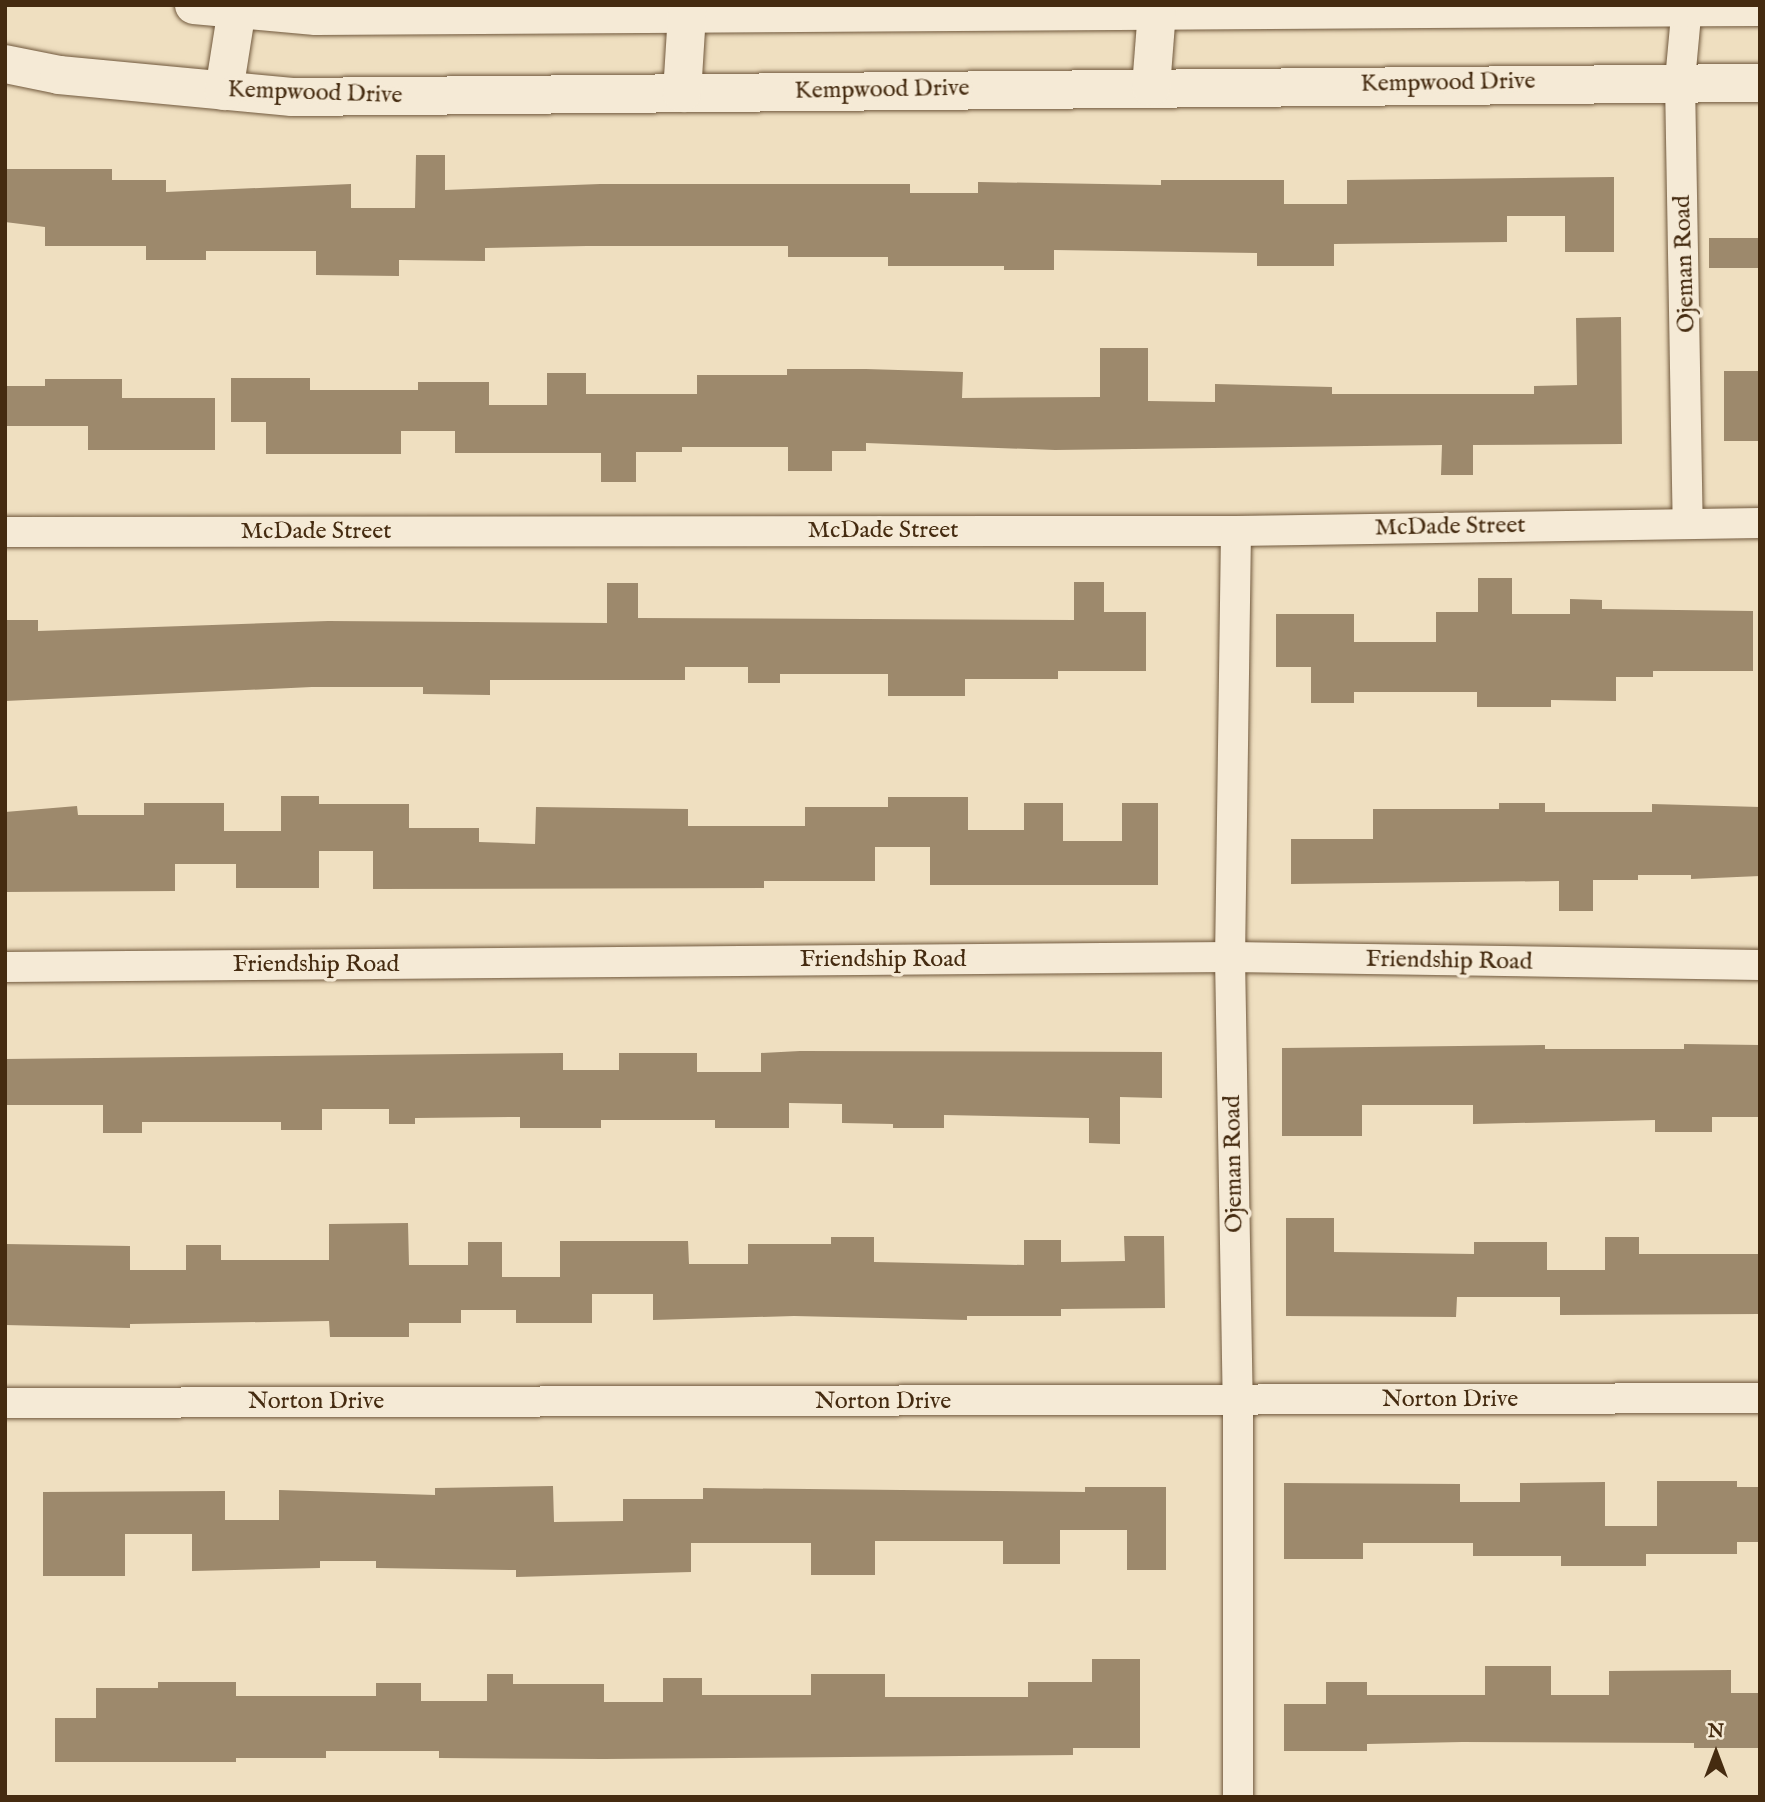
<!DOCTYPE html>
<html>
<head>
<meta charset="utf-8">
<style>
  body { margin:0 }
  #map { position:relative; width:1765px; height:1802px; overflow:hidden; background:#efdfc0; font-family:"IM FELL English",serif }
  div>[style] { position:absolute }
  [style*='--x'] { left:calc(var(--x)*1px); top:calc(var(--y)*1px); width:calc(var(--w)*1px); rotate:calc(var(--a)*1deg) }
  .building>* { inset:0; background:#9d896c }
  .roads { filter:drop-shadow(0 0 2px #70583c) drop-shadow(0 0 2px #70583c) }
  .minor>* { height:30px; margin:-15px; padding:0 15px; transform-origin:15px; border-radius:15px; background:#f5ead6 }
  .secondary>* { height:38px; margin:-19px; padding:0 19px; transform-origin:19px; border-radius:19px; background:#f5ead6 }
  span { translate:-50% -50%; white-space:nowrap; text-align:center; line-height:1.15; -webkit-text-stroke:7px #f5ead6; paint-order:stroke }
  .street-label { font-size:24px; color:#452b10 }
  .frame { position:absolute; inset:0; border:7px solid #452b10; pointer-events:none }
  .north { position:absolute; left:1681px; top:1718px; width:70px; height:70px; -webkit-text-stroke:5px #f5ead6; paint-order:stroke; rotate:0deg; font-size:19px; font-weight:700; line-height:28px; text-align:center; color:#452b10 }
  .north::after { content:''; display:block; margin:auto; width:24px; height:32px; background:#452b10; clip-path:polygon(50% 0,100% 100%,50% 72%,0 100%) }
</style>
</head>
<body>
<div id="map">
  <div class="building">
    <i style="clip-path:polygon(416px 155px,445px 155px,445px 190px,600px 184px,910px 184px,910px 193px,978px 193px,978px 182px,1161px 185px,1161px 180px,1284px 180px,1284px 204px,1347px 204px,1347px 180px,1614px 177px,1614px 252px,1565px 252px,1565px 216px,1507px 216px,1507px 242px,1334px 244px,1334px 266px,1257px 266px,1257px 253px,1054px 250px,1054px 270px,1004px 270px,1004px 266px,888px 266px,888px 257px,788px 257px,788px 246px,587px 246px,485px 248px,485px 261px,399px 260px,399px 276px,316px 275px,316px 251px,206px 251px,206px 260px,146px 260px,146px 246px,45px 246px,45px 227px,5px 222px,5px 169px,112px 169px,112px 180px,166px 180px,166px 192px,351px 184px,351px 208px,415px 208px)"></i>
    <i style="clip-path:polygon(1709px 238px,1760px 238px,1760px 268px,1709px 268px)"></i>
    <i style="clip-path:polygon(1621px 317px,1622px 444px,1473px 445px,1473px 475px,1441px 475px,1442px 445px,1055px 450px,866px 443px,866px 451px,832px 451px,832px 471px,788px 471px,788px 447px,682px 447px,682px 452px,636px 452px,636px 482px,601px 482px,601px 453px,455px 453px,455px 431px,401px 431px,401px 454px,266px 454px,266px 422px,231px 422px,231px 378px,310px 378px,310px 390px,418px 390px,418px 382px,489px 382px,489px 405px,547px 405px,547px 373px,586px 373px,586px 394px,697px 394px,697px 375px,787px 375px,787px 369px,866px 369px,963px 372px,962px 398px,1100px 397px,1100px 348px,1148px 348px,1148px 401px,1215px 402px,1215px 384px,1332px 387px,1332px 394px,1534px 394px,1534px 386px,1577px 385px,1576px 318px)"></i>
    <i style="clip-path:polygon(1724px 371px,1760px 371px,1760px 441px,1724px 441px)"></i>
    <i style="clip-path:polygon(45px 379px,122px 379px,122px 398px,215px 398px,215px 450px,88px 450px,88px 426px,5px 426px,5px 386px,45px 386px)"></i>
    <i style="clip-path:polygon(1478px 578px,1512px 578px,1512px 614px,1570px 614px,1570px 599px,1602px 600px,1602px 609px,1753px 611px,1753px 671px,1653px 671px,1653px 677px,1616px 677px,1616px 701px,1551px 700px,1551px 707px,1477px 707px,1477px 692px,1354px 692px,1354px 703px,1311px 703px,1311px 667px,1276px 667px,1276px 614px,1354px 614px,1354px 642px,1436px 642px,1436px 612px,1478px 612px)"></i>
    <i style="clip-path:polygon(1074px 582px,1104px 582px,1104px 612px,1146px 612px,1146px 671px,1058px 671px,1058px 679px,965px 679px,965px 696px,888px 696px,888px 674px,780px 674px,780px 683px,748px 683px,748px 667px,685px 667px,685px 680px,490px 680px,490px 695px,423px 694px,423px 687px,312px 687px,5px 701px,5px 620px,38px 620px,38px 631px,328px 621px,607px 623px,607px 583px,638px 583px,638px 618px,1074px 620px)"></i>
    <i style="clip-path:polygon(281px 796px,319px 796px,319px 804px,409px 804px,409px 828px,479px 828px,479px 842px,535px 844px,536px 807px,688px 809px,688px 826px,805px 826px,805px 807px,888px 807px,888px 797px,968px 797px,968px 830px,1024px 830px,1024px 803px,1063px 803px,1063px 841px,1122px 841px,1122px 803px,1158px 803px,1158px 885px,930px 885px,930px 847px,875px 847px,875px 881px,764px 881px,764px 888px,373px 889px,373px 851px,319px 851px,319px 888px,236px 888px,236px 864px,175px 864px,175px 891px,5px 892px,5px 812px,77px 806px,78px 815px,144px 815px,144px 803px,224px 803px,224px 831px,281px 831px)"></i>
    <i style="clip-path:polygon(1499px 803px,1545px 803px,1545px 812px,1652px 812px,1652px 804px,1760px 807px,1760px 876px,1691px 879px,1691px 875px,1638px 875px,1638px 880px,1593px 880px,1593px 911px,1559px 911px,1559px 881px,1291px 884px,1291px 839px,1373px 839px,1373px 809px,1499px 809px)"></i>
    <i style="clip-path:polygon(1684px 1044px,1760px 1045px,1760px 1117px,1712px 1117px,1712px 1132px,1655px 1132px,1655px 1120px,1473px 1124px,1473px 1105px,1362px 1105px,1362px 1136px,1282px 1136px,1282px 1048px,1545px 1045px,1545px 1049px,1684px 1049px)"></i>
    <i style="clip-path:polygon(800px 1051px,1162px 1052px,1162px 1098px,1120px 1097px,1120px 1144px,1089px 1143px,1089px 1118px,944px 1115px,944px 1128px,893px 1128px,893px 1124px,842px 1123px,842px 1104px,789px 1103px,789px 1128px,715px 1128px,715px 1120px,601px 1120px,601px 1128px,520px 1128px,520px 1117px,415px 1118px,415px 1124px,389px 1124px,389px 1109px,322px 1109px,322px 1130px,281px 1130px,281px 1122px,142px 1122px,142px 1133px,103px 1133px,103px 1105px,5px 1105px,5px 1059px,563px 1053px,563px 1070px,619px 1070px,619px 1053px,697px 1053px,697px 1072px,761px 1072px,761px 1053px)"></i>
    <i style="clip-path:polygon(1286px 1218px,1334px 1218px,1334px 1252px,1474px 1254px,1474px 1242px,1547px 1242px,1547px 1270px,1605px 1270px,1605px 1237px,1639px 1237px,1639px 1254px,1760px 1254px,1760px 1314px,1560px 1315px,1560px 1297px,1457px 1297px,1456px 1317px,1286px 1316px)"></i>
    <i style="clip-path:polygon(408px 1223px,409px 1265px,468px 1265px,468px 1242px,502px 1242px,502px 1277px,560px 1277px,560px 1241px,688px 1241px,689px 1264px,748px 1264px,748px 1244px,831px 1244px,831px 1237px,874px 1237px,874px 1262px,1024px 1265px,1024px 1240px,1061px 1240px,1061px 1262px,1125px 1261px,1124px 1236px,1164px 1236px,1165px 1308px,1061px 1309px,1061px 1316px,967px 1316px,967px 1320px,794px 1316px,653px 1320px,653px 1294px,592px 1294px,592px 1323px,516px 1323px,516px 1310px,461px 1310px,461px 1323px,409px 1323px,409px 1337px,330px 1337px,329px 1321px,130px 1324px,130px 1328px,5px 1325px,5px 1244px,130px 1246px,130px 1270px,186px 1270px,186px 1245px,221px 1245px,221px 1260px,329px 1260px,329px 1224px)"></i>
    <i style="clip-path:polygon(1657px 1481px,1737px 1481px,1737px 1487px,1760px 1487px,1760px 1542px,1737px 1542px,1737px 1554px,1646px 1554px,1646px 1566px,1561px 1566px,1561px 1556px,1473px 1556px,1473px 1543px,1363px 1543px,1363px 1559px,1284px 1559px,1284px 1483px,1460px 1484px,1460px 1502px,1520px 1502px,1520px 1483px,1605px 1482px,1605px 1526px,1657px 1526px)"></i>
    <i style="clip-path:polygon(553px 1486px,554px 1522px,623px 1521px,623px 1499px,703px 1499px,703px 1488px,1085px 1492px,1085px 1487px,1166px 1487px,1166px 1570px,1127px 1570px,1127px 1530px,1060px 1530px,1060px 1564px,1003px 1564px,1003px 1541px,875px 1541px,875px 1575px,811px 1575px,811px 1543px,691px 1543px,691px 1572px,516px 1577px,516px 1570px,376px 1568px,376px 1561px,320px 1561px,320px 1568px,192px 1571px,192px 1534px,125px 1534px,125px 1576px,43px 1576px,43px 1492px,225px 1491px,225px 1520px,279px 1520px,279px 1490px,435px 1495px,435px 1488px)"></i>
    <i style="clip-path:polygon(1092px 1659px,1140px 1659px,1140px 1748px,1073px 1748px,1073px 1755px,604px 1759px,439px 1758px,439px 1751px,326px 1751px,326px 1758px,236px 1758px,236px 1762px,55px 1762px,55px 1718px,96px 1718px,96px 1688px,158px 1688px,158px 1682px,236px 1682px,236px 1696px,376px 1696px,376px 1683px,421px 1683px,421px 1701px,487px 1701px,487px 1674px,513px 1674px,513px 1684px,604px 1684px,604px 1702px,663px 1702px,663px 1678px,702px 1678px,702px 1695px,811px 1695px,811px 1674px,885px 1674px,885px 1697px,1028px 1697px,1028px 1682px,1092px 1682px)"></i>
    <i style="clip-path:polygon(1485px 1666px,1551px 1666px,1551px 1695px,1609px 1695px,1609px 1671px,1731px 1670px,1731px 1693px,1760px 1693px,1760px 1748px,1694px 1748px,1694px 1743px,1462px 1742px,1367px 1744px,1367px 1751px,1284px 1751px,1284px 1704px,1326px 1704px,1326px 1682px,1367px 1682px,1367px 1695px,1485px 1695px)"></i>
  </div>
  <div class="roads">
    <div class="minor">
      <i style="--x:1687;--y:5;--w:76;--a:95.3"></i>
      <i style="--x:1680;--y:81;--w:441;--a:89"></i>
      <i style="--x:1236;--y:531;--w:426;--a:90.8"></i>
      <i style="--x:1230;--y:957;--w:445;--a:89"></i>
      <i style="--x:1238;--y:1402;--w:395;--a:90"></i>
      <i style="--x:5;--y:532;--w:1231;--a:-0.05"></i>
      <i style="--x:1236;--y:531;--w:524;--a:-0.87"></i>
      <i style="--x:5;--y:967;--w:1225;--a:-0.47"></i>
      <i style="--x:1230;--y:957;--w:530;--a:0.86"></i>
      <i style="--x:5;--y:1403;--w:1755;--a:-0.16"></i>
    </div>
    <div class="secondary">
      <i style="--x:194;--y:5;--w:122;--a:5.2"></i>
      <i style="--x:316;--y:16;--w:1444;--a:-0.36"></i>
      <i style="--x:5;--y:64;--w:55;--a:11.5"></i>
      <i style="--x:59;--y:75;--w:234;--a:5.4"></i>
      <i style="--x:292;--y:97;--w:1468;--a:-0.55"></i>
      <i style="--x:1151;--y:87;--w:77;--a:-85.5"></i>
      <i style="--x:224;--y:91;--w:83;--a:-81"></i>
      <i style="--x:682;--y:93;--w:79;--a:-86.4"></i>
    </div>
  </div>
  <div class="street-label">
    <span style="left:1448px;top:83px;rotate:-1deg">Kempwood Drive</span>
    <span style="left:882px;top:90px;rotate:-1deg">Kempwood Drive</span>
    <span style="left:315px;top:93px;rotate:2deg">Kempwood Drive</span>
    <span style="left:1685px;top:264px;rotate:-92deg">Ojeman Road</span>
    <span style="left:1450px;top:527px;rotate:-1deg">McDade Street</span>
    <span style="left:883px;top:531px">McDade Street</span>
    <span style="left:316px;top:532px">McDade Street</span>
    <span style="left:883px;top:960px">Friendship Road</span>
    <span style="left:1449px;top:961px;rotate:1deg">Friendship Road</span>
    <span style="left:316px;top:965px">Friendship Road</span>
    <span style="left:1234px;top:1164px;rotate:-91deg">Ojeman Road</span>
    <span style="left:1450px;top:1400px">Norton Drive</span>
    <span style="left:316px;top:1402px">Norton Drive</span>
    <span style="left:883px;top:1402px">Norton Drive</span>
  </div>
  <div class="frame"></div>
  <div class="north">N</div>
</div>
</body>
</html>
